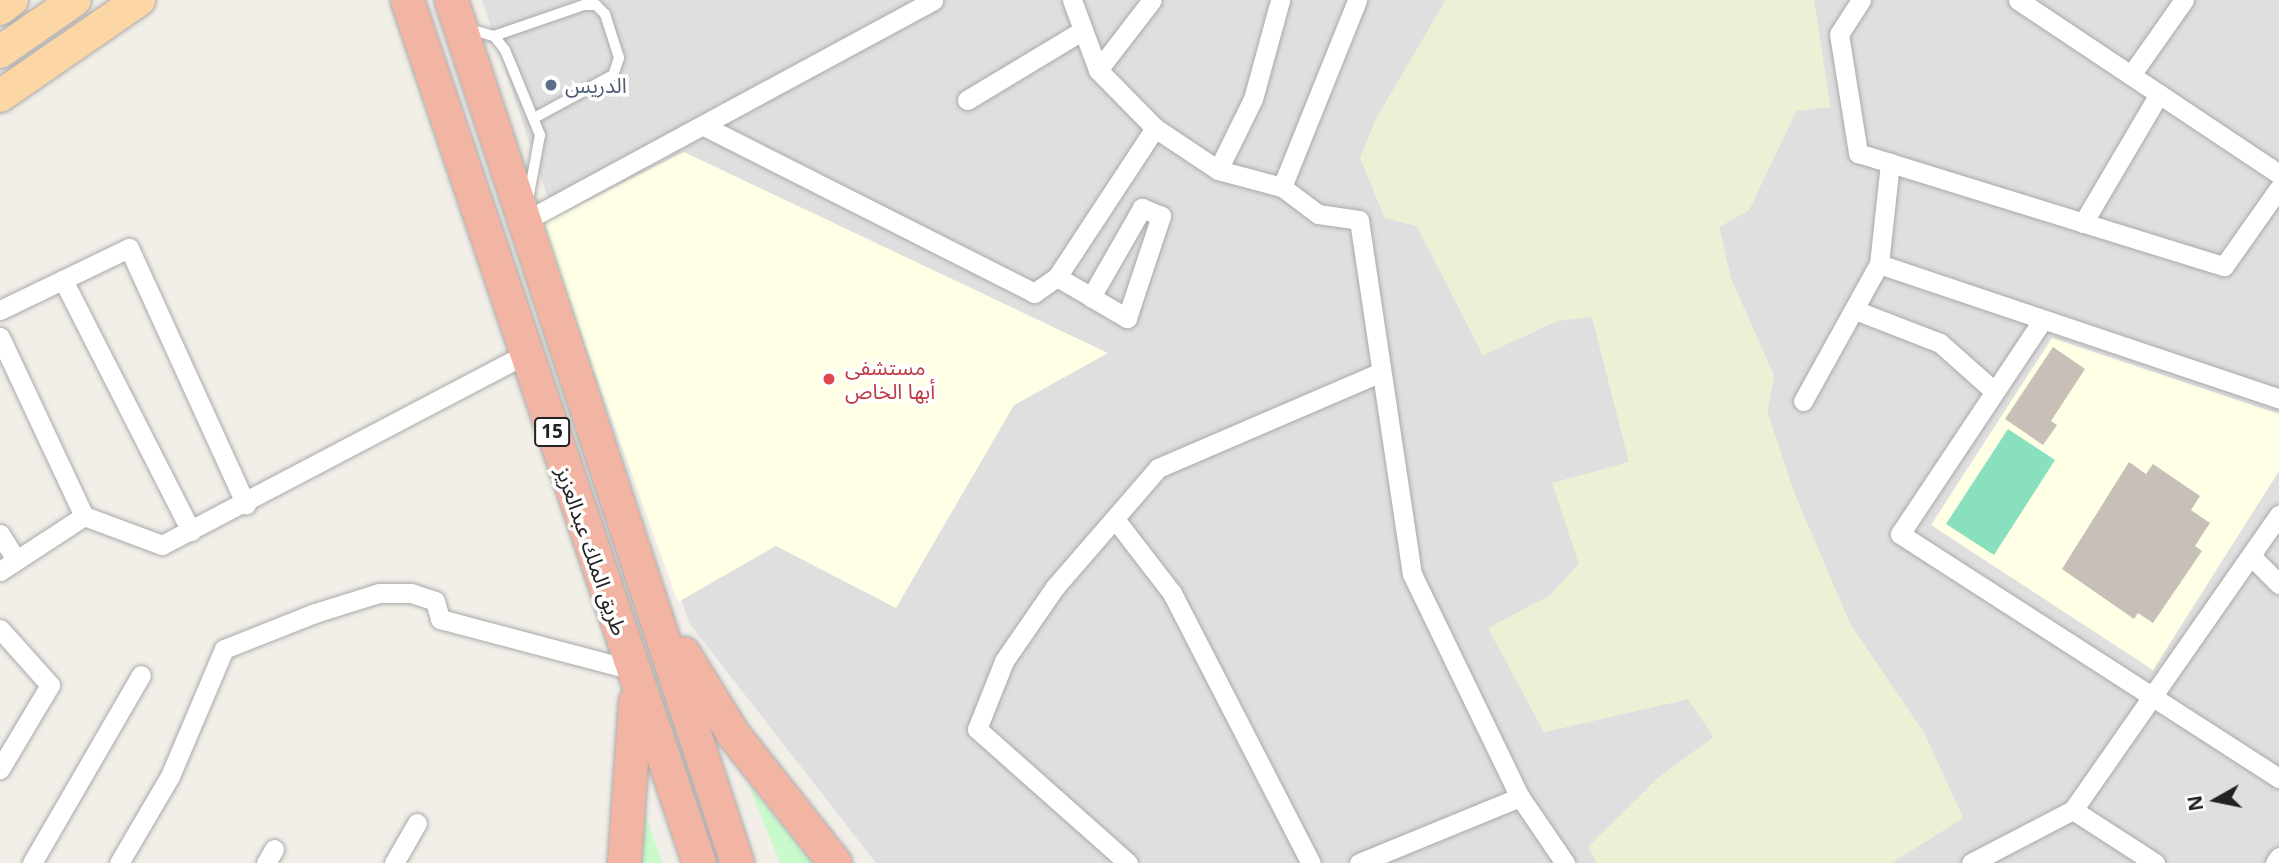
<!DOCTYPE html>
<html>
<head>
<meta charset="utf-8">
<style>
  body { margin:0 }
  #map { position:relative; width:2279px; height:863px; overflow:hidden; background:#f2efe9; font-family:"Open Sans","Noto Sans Arabic",sans-serif }
  div>[style] { position:absolute }
  [style*='--x'] { left:calc(var(--x)*1px); top:calc(var(--y)*1px); width:calc(var(--w)*1px); rotate:calc(var(--a)*1deg) }
  .residential>* { inset:0; background:#e0dfdf }
  .education>* { inset:0; background:#ffffe5 }
  .farmland>* { inset:0; background:#eef0d5 }
  .park>* { inset:0; background:#c8facc }
  .pitch>* { inset:0; background:#88e0be }
  .building>* { inset:0; background:#c7bfb8 }
  .roads { filter:drop-shadow(0 0 2px #a9a9a9) drop-shadow(0 0 2px #a9a9a9) }
  .service>* { height:10px; margin:-5px; padding:0 5px; transform-origin:5px; border-radius:5px; background:#fff }
  .minor>* { height:19px; margin:-9.5px; padding:0 9.5px; transform-origin:9.5px; border-radius:9.5px; background:#fff }
  .primary>* { height:32px; margin:-16px; padding:0 16px; transform-origin:16px; border-radius:16px; background:#fcd6a4 }
  .trunk>* { height:33px; margin:-16.5px; padding:0 16.5px; transform-origin:16.5px; border-radius:16.5px; background:#f2b4a3 }
  .dots>* { width:19px; height:19px; translate:-50% -50%; box-sizing:border-box; border:4px solid #fff; border-radius:50% }
  span { translate:-50% -50%; white-space:nowrap; text-align:center; line-height:1.15; -webkit-text-stroke:7px #fff; paint-order:stroke }
  .shield-label span { padding:2px 5px; background:#fff; border:2px solid; border-radius:5px; -webkit-text-stroke-width:0 }
  .shield-label { font-size:19px; color:#222; font-weight:700 }
  .service-label { font-size:21px; color:#4e5e75 }
  .left { translate:0 -50%; text-align:left }
  .health-label { font-size:21px; color:#be3a42 }
  .street-label { font-size:21px; color:#222 }
  .north { position:absolute; left:2181px; top:765px; width:70px; height:70px; -webkit-text-stroke:5px #fff; paint-order:stroke; rotate:261deg; font-size:19px; font-weight:700; line-height:28px; text-align:center; color:#222 }
  .north::after { content:''; display:block; margin:auto; width:24px; height:32px; background:#222; clip-path:polygon(50% 0,100% 100%,50% 72%,0 100%) }
</style>
</head>
<body>
<div id="map">
  <div class="residential">
    <i style="clip-path:polygon(482px 0,1446px 0,1376px 119px,1361px 158px,1385px 218px,1417px 226px,1483px 355px,1557px 321px,1592px 316px,1630px 463px,1553px 483px,1579px 564px,1549px 596px,1489px 629px,1544px 732px,1688px 699px,1714px 737px,1658px 778px,1589px 846px,1597px 863px,876px 863px,689px 623px)"></i>
    <i style="clip-path:polygon(1814px 0,2279px 0,2279px 863px,1891px 863px,1963px 818px,1924px 733px,1850px 624px,1793px 490px,1767px 412px,1774px 376px,1731px 279px,1719px 227px,1749px 210px,1796px 111px,1830px 107px)"></i>
  </div>
  <div class="education">
    <i style="clip-path:polygon(684px 152px,1108px 353px,1014px 405px,896px 608px,776px 546px,678px 602px,542px 224px)"></i>
    <i style="clip-path:polygon(2052px 338px,2279px 414px,2279px 471px,2153px 670px,1931px 525px)"></i>
  </div>
  <div class="farmland">
    <i style="clip-path:polygon(1446px 0,1814px 0,1830px 107px,1796px 111px,1749px 210px,1719px 227px,1731px 279px,1774px 376px,1767px 412px,1793px 490px,1850px 624px,1924px 733px,1963px 818px,1891px 863px,1597px 863px,1588px 847px,1658px 778px,1714px 737px,1688px 699px,1544px 732px,1488px 628px,1549px 596px,1579px 564px,1552px 483px,1629px 462px,1592px 317px,1557px 321px,1483px 355px,1417px 226px,1385px 218px,1360px 158px,1376px 119px)"></i>
  </div>
  <div class="park">
    <i style="clip-path:polygon(748px 784px,813px 863px,780px 863px)"></i>
    <i style="clip-path:polygon(640px 798px,662px 863px,634px 863px)"></i>
  </div>
  <div class="pitch">
    <i style="clip-path:polygon(2008px 429px,2055px 460px,1994px 555px,1946px 524px)"></i>
  </div>
  <div class="building">
    <i style="clip-path:polygon(2053px 347px,2085px 369px,2051px 421px,2057px 425px,2043px 445px,2005px 419px)"></i>
    <i style="clip-path:polygon(2129px 462px,2146px 474px,2153px 464px,2200px 496px,2191px 510px,2210px 523px,2195px 546px,2202px 551px,2153px 623px,2138px 613px,2134px 619px,2062px 569px)"></i>
  </div>
  <div class="roads">
    <div class="service">
      <i style="--x:469;--y:29;--w:26;--a:16"></i>
      <i style="--x:494;--y:36;--w:18;--a:52"></i>
      <i style="--x:505;--y:50;--w:92;--a:67.6"></i>
      <i style="--x:540;--y:135;--w:66;--a:100.5"></i>
      <i style="--x:494;--y:36;--w:95;--a:-19"></i>
      <i style="--x:584;--y:5;--w:12;--a:0"></i>
      <i style="--x:596;--y:5;--w:13;--a:45"></i>
      <i style="--x:605;--y:14;--w:46;--a:72.3"></i>
      <i style="--x:619;--y:58;--w:18;--a:109"></i>
      <i style="--x:613;--y:75;--w:90;--a:151.4"></i>
    </div>
    <div class="minor">
      <i style="--x:1072;--y:0;--w:75;--a:69.6"></i>
      <i style="--x:1098;--y:70;--w:81;--a:45.5"></i>
      <i style="--x:1155;--y:128;--w:76;--a:33.7"></i>
      <i style="--x:1218;--y:170;--w:66;--a:14.9"></i>
      <i style="--x:1282;--y:187;--w:45;--a:36.9"></i>
      <i style="--x:1318;--y:214;--w:41;--a:8.3"></i>
      <i style="--x:1359;--y:220;--w:358;--a:81.5"></i>
      <i style="--x:1412;--y:574;--w:248;--a:64.2"></i>
      <i style="--x:1520;--y:797;--w:80;--a:55.7"></i>
      <i style="--x:1861;--y:0;--w:40;--a:122.9"></i>
      <i style="--x:1839;--y:34;--w:121;--a:80.9"></i>
      <i style="--x:1858;--y:153;--w:383;--a:17.2"></i>
      <i style="--x:2224;--y:266;--w:95;--a:-54.8"></i>
      <i style="--x:2018;--y:0;--w:314;--a:33.7"></i>
      <i style="--x:1098;--y:70;--w:88;--a:-52.4"></i>
      <i style="--x:2131;--y:75;--w:92;--a:-54.8"></i>
      <i style="--x:967;--y:100;--w:135;--a:-31.1"></i>
      <i style="--x:706;--y:127;--w:368;--a:26.8"></i>
      <i style="--x:1034;--y:293;--w:28;--a:-35"></i>
      <i style="--x:1057;--y:277;--w:39;--a:30"></i>
      <i style="--x:1091;--y:297;--w:42;--a:30.3"></i>
      <i style="--x:1127;--y:318;--w:108;--a:-71.6"></i>
      <i style="--x:1161;--y:216;--w:21;--a:-157"></i>
      <i style="--x:1142;--y:208;--w:103;--a:119.8"></i>
      <i style="--x:1218;--y:170;--w:79;--a:-63.8"></i>
      <i style="--x:1253;--y:99;--w:103;--a:-74.7"></i>
      <i style="--x:1282;--y:187;--w:201;--a:-68.1"></i>
      <i style="--x:525;--y:221;--w:464;--a:-28.4"></i>
      <i style="--x:2083;--y:223;--w:150;--a:-59.5"></i>
      <i style="--x:1879;--y:264;--w:422;--a:18.6"></i>
      <i style="--x:1057;--y:277;--w:178;--a:-56.7"></i>
      <i style="--x:63;--y:280;--w:282;--a:63"></i>
      <i style="--x:0;--y:310;--w:143;--a:-25.7"></i>
      <i style="--x:129;--y:248;--w:282;--a:65.5"></i>
      <i style="--x:1855;--y:310;--w:91;--a:21.2"></i>
      <i style="--x:1940;--y:343;--w:72;--a:41.6"></i>
      <i style="--x:2042;--y:321;--w:256;--a:123.7"></i>
      <i style="--x:1900;--y:534;--w:451;--a:32.8"></i>
      <i style="--x:0;--y:337;--w:198;--a:64.9"></i>
      <i style="--x:1803;--y:401;--w:157;--a:-61"></i>
      <i style="--x:1879;--y:264;--w:102;--a:-83.8"></i>
      <i style="--x:1115;--y:519;--w:93;--a:52.4"></i>
      <i style="--x:1172;--y:593;--w:304;--a:62.8"></i>
      <i style="--x:0;--y:534;--w:31;--a:58"></i>
      <i style="--x:2251;--y:556;--w:40;--a:45"></i>
      <i style="--x:0;--y:571;--w:100;--a:-33.2"></i>
      <i style="--x:84;--y:516;--w:83;--a:20.4"></i>
      <i style="--x:162;--y:545;--w:411;--a:-27.7"></i>
      <i style="--x:0;--y:629;--w:75;--a:48.2"></i>
      <i style="--x:50;--y:685;--w:98;--a:120.8"></i>
      <i style="--x:2073;--y:810;--w:98;--a:32.9"></i>
      <i style="--x:32;--y:863;--w:217;--a:-59.9"></i>
      <i style="--x:119;--y:863;--w:101;--a:-59.6"></i>
      <i style="--x:170;--y:776;--w:138;--a:-67"></i>
      <i style="--x:224;--y:649;--w:98;--a:-21.6"></i>
      <i style="--x:315;--y:613;--w:67;--a:-17.4"></i>
      <i style="--x:379;--y:593;--w:32;--a:0"></i>
      <i style="--x:411;--y:593;--w:25;--a:18"></i>
      <i style="--x:435;--y:601;--w:19;--a:74"></i>
      <i style="--x:440;--y:619;--w:200;--a:14.8"></i>
      <i style="--x:266;--y:863;--w:16;--a:-60"></i>
      <i style="--x:394;--y:863;--w:46;--a:-60.1"></i>
      <i style="--x:1128;--y:863;--w:202;--a:-138.4"></i>
      <i style="--x:977;--y:729;--w:73;--a:-68.3"></i>
      <i style="--x:1004;--y:661;--w:90;--a:-55.4"></i>
      <i style="--x:1055;--y:587;--w:157;--a:-49.1"></i>
      <i style="--x:1158;--y:468;--w:241;--a:-23.3"></i>
      <i style="--x:1359;--y:863;--w:174;--a:-22.3"></i>
      <i style="--x:1971;--y:863;--w:115;--a:-27.5"></i>
      <i style="--x:2073;--y:810;--w:360;--a:-55.1"></i>
      <i style="--x:2275;--y:863;--w:7;--a:-56"></i>
    </div>
    <div class="primary">
      <i style="--x:0;--y:9;--w:15;--a:-37"></i>
      <i style="--x:0;--y:52;--w:91;--a:-34.7"></i>
      <i style="--x:0;--y:96;--w:169;--a:-34.6"></i>
    </div>
    <div class="trunk">
      <i style="--x:407;--y:0;--w:911;--a:71.31"></i>
      <i style="--x:451;--y:0;--w:909;--a:71.66"></i>
      <i style="--x:683;--y:653;--w:95;--a:58.3"></i>
      <i style="--x:733;--y:734;--w:164;--a:51.7"></i>
      <i style="--x:624;--y:863;--w:162;--a:-86.1"></i>
    </div>
  </div>
  <div class="dots">
    <i style="left:551px;top:85px;background:#5c6f8a"></i>
    <i style="left:829px;top:379px;background:#e0444e"></i>
  </div>
  <div class="shield-label">
    <span style="left:552px;top:432px">15</span>
  </div>
  <div class="service-label">
    <span class="left" style="left:565px;top:85px">الدريس</span>
  </div>
  <div class="health-label">
    <span class="left" style="left:845px;top:379px">مستشفى<br>أبها الخاص</span>
  </div>
  <div class="street-label">
    <span style="left:592px;top:551px;rotate:71deg">طريق الملك عبدالعزيز</span>
  </div>
  <div class="north">N</div>
</div>
</body>
</html>
